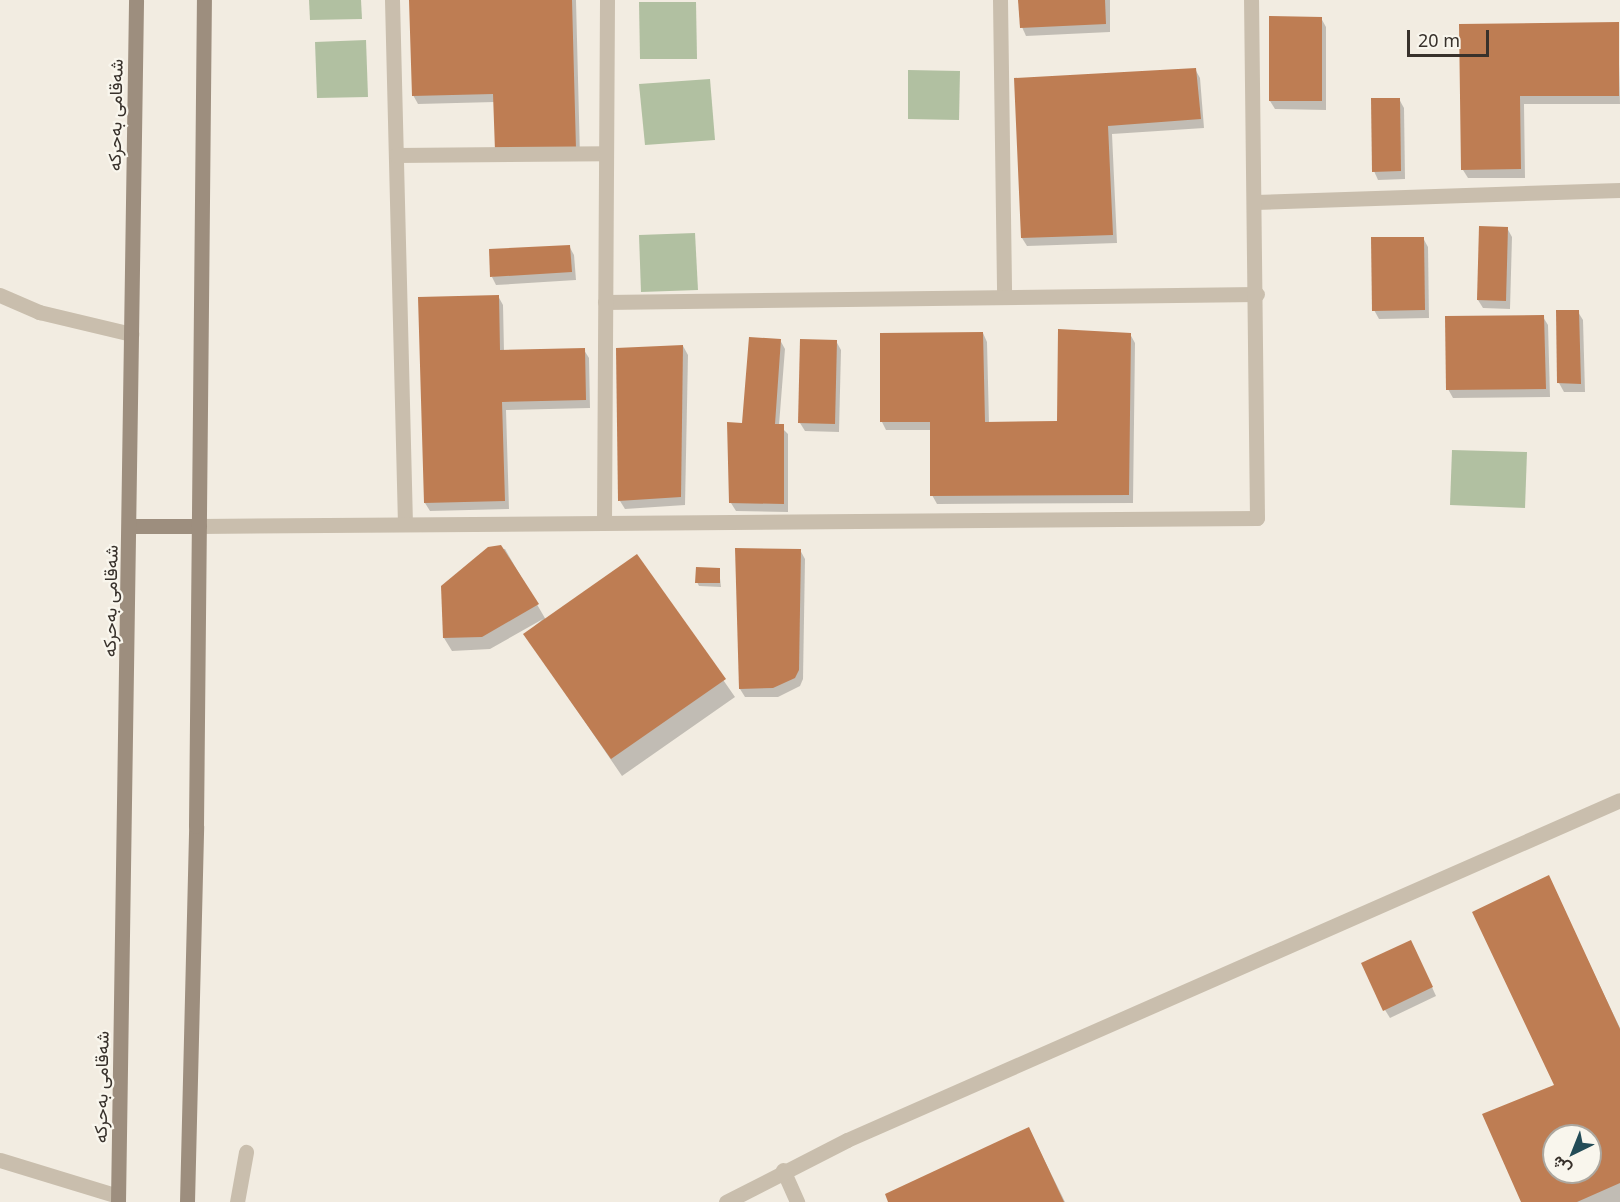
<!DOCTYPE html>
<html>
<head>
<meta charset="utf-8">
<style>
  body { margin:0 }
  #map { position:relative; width:1620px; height:1202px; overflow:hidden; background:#f2ece1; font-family:"Noto Sans",Vazirmatn,sans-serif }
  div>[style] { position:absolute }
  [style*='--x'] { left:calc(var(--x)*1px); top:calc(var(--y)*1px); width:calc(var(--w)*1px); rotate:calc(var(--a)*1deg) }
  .green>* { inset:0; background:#b1c0a1 }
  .shadow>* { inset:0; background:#0003 }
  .building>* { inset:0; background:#be7d53 }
  .street>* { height:15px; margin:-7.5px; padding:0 7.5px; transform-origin:7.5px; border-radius:7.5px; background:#c9bead }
  .secondary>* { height:15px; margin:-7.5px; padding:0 7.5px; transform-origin:7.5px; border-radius:7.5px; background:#9d8e7e }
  span { translate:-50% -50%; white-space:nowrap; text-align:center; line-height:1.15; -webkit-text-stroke:4.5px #f9f6ed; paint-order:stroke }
  .street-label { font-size:18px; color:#38312b }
  .north { position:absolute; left:1542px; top:1124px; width:60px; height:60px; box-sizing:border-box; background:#f9f6ed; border:2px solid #aca79f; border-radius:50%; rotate:223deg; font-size:16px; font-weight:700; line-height:24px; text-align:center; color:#38312b }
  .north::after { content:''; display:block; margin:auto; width:21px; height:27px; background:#234c57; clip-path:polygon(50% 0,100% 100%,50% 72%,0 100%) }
  .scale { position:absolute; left:1407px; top:30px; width:82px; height:27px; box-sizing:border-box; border:3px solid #38312b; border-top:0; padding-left:8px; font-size:18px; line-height:21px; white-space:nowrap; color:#38312b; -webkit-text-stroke:4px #f9f6ed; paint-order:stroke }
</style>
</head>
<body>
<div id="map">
  <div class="green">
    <i style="clip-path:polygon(309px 0,361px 0,362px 19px,310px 20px)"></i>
    <i style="clip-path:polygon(639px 2px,696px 2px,697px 59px,640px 59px)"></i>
    <i style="clip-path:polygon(366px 40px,368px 97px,317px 98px,315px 42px)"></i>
    <i style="clip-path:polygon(908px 70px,960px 71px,959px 120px,908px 119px)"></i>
    <i style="clip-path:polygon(710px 79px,715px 140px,645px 145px,639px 84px)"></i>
    <i style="clip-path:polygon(695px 233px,698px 290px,641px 292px,639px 235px)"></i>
    <i style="clip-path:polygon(1452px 450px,1527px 452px,1525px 508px,1450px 505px)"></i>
  </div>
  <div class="shadow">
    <i style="clip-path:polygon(411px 0,576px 0,580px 157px,495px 102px,418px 104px,413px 95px)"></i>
    <i style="clip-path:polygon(1020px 0,1110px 0,1110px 32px,1026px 36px,1022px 27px)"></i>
    <i style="clip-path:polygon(1321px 18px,1326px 27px,1326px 110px,1275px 109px,1270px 101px)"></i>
    <i style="clip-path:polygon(1618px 23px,1620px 104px,1524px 104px,1525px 178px,1468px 178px,1463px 170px,1460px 25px)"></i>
    <i style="clip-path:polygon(1195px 69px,1200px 78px,1204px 128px,1112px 134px,1117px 243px,1027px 246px,1022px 238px,1016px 79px)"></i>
    <i style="clip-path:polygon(1399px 99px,1404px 108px,1405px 179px,1378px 180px,1374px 171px)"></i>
    <i style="clip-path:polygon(1507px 228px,1512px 237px,1510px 309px,1483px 308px,1478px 300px)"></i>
    <i style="clip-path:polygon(1423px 238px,1428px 247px,1429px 318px,1379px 319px,1374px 310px)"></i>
    <i style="clip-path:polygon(569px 246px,574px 255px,576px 280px,496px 285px,492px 277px)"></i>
    <i style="clip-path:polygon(498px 296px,503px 305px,504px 351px,584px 350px,589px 358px,590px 408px,506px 410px,509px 509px,430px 511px,425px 503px)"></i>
    <i style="clip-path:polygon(1578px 312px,1583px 320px,1585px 392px,1564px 392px,1559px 383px)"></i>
    <i style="clip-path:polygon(1543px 317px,1548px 325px,1550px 397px,1453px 398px,1448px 389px)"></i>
    <i style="clip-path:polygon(983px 333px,987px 342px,989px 423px,1058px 422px,1130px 334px,1135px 343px,1133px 503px,937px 504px,932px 495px,932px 430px,886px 430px,882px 422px)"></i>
    <i style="clip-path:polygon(780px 340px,785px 349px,779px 425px,788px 434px,788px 512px,736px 511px,731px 503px,743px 425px)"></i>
    <i style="clip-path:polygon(836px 341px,841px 350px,839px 432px,805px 431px,800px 423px)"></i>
    <i style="clip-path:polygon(683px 346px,688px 355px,685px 505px,625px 509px,620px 501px)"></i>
    <i style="clip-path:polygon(488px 548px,505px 549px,546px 620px,637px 556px,735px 697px,622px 776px,525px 634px,543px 619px,490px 649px,452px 651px,444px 638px)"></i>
    <i style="clip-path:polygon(737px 550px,800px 550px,805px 559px,803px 679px,800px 686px,778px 697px,745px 697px,740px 689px)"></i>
    <i style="clip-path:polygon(719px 570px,721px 587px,699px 586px,697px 582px)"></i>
    <i style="clip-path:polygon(evenodd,1548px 877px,1620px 1028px,1620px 1202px,1523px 1202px,1556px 1086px,1548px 877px,1554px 1136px,1590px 1136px,1590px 1172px,1554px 1172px,1554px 1136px)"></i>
    <i style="clip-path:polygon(1415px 950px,1436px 996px,1390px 1018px,1385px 1010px)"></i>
    <i style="clip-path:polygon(1029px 1129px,1065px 1202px,890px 1202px)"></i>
  </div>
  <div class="building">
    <i style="clip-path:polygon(409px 0,572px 0,576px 149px,495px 151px,493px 94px,412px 96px)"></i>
    <i style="clip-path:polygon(1018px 0,1105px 0,1106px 24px,1020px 28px)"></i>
    <i style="clip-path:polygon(1269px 16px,1322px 17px,1322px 101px,1269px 101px)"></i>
    <i style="clip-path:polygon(1619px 22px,1619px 96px,1520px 96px,1521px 169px,1461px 170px,1459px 24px)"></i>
    <i style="clip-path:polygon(1196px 68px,1201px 119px,1108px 126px,1113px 235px,1021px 238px,1014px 78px)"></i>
    <i style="clip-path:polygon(1371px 98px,1400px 98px,1401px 171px,1372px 172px)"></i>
    <i style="clip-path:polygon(1479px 226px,1508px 227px,1506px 301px,1477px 300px)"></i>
    <i style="clip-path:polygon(1371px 237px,1424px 237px,1425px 310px,1372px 311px)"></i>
    <i style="clip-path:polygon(570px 245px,572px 272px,490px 277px,489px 249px)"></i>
    <i style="clip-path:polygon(499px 295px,500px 350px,585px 348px,586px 400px,502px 402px,505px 501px,424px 503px,418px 297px)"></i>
    <i style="clip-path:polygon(1556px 310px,1579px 310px,1581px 384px,1557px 383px)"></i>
    <i style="clip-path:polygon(1544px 315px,1546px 389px,1446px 390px,1445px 316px)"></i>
    <i style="clip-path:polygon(1058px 329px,1131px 333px,1129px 495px,930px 496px,930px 422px,880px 422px,880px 333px,983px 332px,985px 422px,1057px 421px)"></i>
    <i style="clip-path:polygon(749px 337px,781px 339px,775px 424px,784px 424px,784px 504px,729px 503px,727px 422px,742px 423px)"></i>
    <i style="clip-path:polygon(800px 339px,837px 340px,835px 424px,798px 423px)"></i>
    <i style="clip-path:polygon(683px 345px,681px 497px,618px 501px,616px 348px)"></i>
    <i style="clip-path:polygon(501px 545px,539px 604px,482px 637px,443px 638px,441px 586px,488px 547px)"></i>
    <i style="clip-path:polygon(735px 548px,801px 549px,799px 670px,795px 678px,773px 688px,739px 689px)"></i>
    <i style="clip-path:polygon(637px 554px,726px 679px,611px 759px,523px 634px)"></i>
    <i style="clip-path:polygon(696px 567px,720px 568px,720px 583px,695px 583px)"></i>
    <i style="clip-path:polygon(evenodd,1549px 875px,1620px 1029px,1620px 1183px,1577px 1202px,1521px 1202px,1482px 1114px,1554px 1085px,1472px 912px,1549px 875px,1554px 1136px,1590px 1136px,1590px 1172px,1554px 1172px,1554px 1136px)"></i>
    <i style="clip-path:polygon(1411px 940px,1433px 987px,1383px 1011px,1361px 963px)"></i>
    <i style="clip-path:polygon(1029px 1127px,1064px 1202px,888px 1202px,885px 1194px)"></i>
  </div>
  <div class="street">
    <i style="--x:392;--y:0;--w:524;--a:88.58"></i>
    <i style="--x:1000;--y:0;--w:297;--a:89.2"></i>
    <i style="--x:396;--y:155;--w:210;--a:-0.5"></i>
    <i style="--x:1255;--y:202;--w:365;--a:-1.9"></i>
    <i style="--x:0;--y:295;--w:43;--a:23.6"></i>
    <i style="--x:39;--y:312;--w:95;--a:13.4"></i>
    <i style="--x:605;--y:302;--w:652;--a:-0.7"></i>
    <i style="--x:604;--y:522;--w:522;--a:-89.67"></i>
    <i style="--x:199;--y:526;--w:1058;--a:-0.43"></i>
    <i style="--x:1257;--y:518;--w:518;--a:-90.66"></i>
    <i style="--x:0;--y:1160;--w:123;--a:17"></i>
    <i style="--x:783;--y:1170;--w:35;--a:66"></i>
    <i style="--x:237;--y:1202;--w:51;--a:-79.8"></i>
    <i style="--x:726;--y:1202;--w:136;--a:-27.1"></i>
    <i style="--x:847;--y:1140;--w:844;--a:-23.74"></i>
  </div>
  <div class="secondary">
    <i style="--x:131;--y:526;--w:68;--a:0"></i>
    <i style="--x:118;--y:1202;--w:1202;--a:-89.14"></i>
    <i style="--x:187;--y:1202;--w:376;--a:-88.6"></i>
    <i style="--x:196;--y:826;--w:826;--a:-89.45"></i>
  </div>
  <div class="street-label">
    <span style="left:115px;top:115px;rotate:-89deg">شەقامی بەحرکە</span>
    <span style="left:110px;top:601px;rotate:-89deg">شەقامی بەحرکە</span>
    <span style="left:101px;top:1087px;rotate:-89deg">شەقامی بەحرکە</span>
  </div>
  <div class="north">ش</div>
  <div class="scale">20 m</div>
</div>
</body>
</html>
